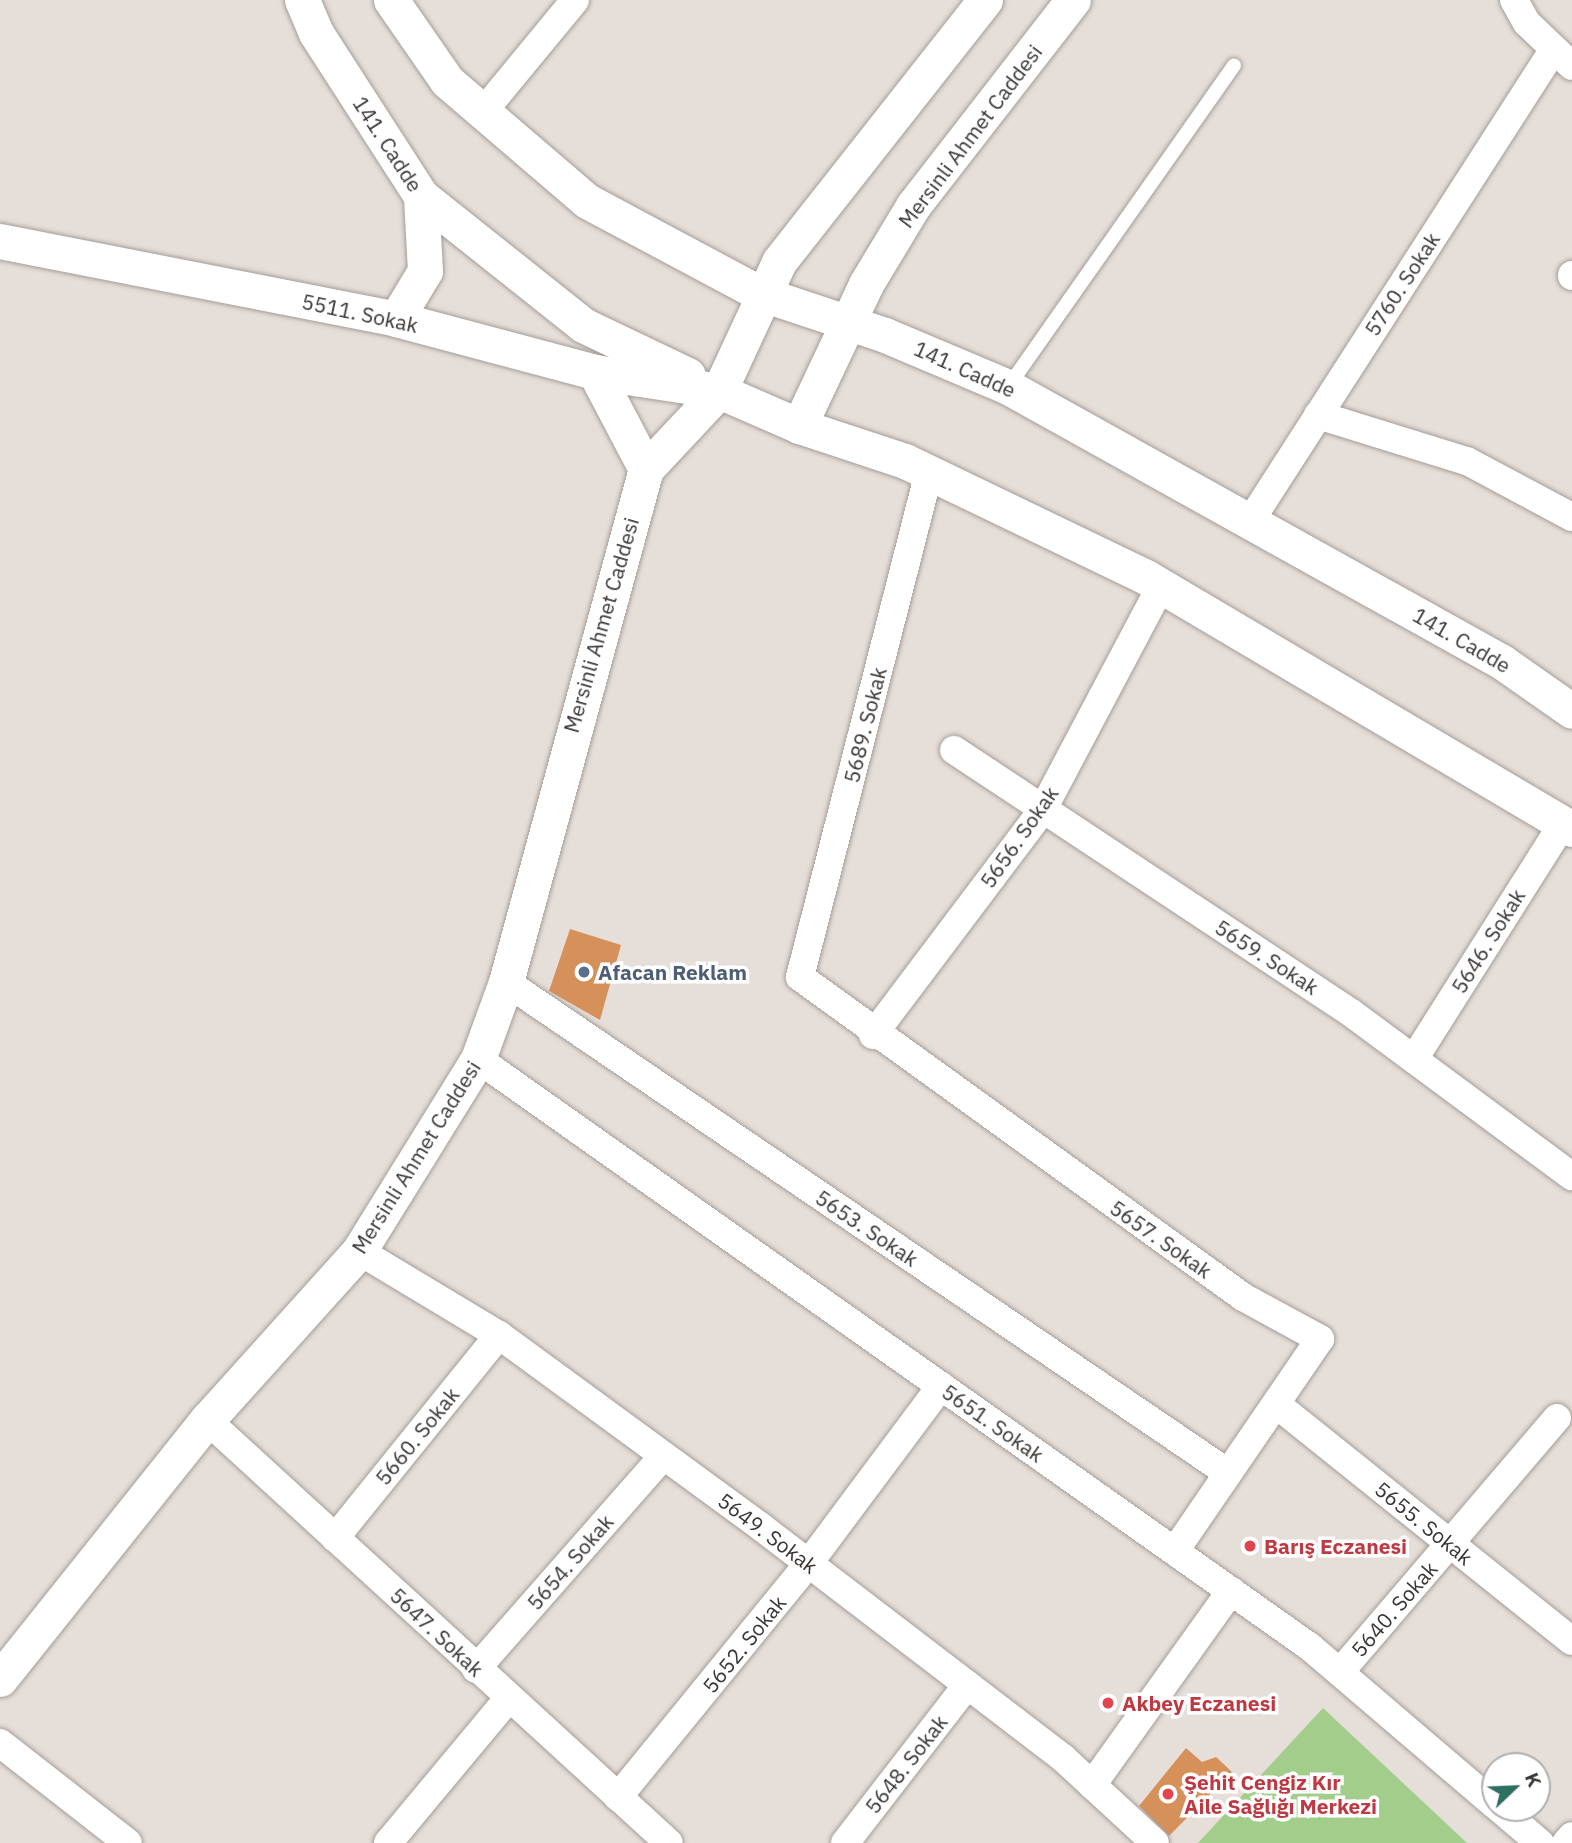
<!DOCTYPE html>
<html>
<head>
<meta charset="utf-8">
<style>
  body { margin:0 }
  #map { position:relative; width:1572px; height:1843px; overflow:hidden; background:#e6ded8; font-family:"IBM Plex Sans",sans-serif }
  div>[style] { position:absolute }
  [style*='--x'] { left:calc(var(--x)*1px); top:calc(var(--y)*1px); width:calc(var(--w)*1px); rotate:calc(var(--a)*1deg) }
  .green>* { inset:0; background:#a2cd8b }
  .building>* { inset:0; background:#d6905a }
  .roads { filter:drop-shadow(0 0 2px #a59d98) drop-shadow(0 0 2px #a59d98) }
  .service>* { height:14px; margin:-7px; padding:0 7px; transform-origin:7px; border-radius:7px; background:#fff }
  .minor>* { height:28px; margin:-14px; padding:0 14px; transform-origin:14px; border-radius:14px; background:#fff }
  .tertiary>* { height:35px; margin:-17.5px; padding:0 17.5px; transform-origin:17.5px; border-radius:17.5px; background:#fff }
  .dots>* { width:19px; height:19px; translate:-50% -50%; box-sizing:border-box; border:4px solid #fff; border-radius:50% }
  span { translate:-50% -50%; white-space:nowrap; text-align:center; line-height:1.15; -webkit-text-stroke:7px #fff; paint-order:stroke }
  .street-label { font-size:21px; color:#393634 }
  .service-label { font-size:21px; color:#4e5e75; font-weight:700 }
  .left { translate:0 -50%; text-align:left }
  .health-label { font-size:21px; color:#be3a42; font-weight:700 }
  .north { position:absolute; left:1481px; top:1752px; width:70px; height:70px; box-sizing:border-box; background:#fff; border:2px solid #b0afae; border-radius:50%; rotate:67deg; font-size:19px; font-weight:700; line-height:28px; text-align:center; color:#393634 }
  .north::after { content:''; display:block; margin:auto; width:24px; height:32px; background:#2d7061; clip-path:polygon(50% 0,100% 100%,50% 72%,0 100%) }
</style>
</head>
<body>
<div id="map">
  <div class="green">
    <i style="clip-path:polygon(1323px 1708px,1467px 1843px,1198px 1843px)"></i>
  </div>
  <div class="building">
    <i style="clip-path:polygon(570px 929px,621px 945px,600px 1020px,549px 991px)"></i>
    <i style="clip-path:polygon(1186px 1748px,1202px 1762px,1216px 1757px,1232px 1772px,1169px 1836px,1139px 1806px)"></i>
  </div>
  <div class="roads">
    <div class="service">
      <i style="--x:1008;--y:387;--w:393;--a:-54.9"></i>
    </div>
    <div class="minor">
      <i style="--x:1514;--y:0;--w:26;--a:61"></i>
      <i style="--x:1527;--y:23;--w:62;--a:43.7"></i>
      <i style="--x:482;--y:113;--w:146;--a:-50.5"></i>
      <i style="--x:1572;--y:275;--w:1;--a:90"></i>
      <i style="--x:1318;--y:415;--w:156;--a:17.2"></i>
      <i style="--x:1467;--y:461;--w:119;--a:28.1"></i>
      <i style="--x:929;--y:472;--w:521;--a:104.33"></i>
      <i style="--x:800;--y:977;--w:546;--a:35.84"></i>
      <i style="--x:1243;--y:1297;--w:88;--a:28.6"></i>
      <i style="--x:1320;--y:1339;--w:257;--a:124.4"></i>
      <i style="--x:1251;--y:520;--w:560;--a:-57.25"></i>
      <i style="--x:954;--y:750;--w:475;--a:33.5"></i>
      <i style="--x:1350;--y:1012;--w:276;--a:36.5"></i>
      <i style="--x:506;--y:982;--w:873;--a:34.22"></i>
      <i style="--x:873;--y:1035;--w:283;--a:-53"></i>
      <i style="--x:1043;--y:809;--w:252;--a:-62.1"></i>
      <i style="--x:478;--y:1059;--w:1019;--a:35.25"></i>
      <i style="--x:1310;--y:1647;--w:243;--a:40.5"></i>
      <i style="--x:1414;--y:1059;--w:279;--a:-57.7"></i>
      <i style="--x:359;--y:1251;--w:163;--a:31"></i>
      <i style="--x:499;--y:1335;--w:325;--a:36.2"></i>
      <i style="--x:761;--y:1527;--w:380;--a:37.4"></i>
      <i style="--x:1063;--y:1758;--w:125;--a:42.7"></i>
      <i style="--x:1276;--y:1404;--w:379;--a:38.7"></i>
      <i style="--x:207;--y:1420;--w:626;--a:42.48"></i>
      <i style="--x:335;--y:1538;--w:261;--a:-51.1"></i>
      <i style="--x:476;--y:1669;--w:283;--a:-48.7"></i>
      <i style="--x:1340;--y:1672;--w:334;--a:-49.5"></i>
      <i style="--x:0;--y:1743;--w:162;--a:38"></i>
      <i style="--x:1092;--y:1785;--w:239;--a:-54.4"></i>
      <i style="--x:618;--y:1797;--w:302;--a:-50.8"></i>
      <i style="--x:809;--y:1563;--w:221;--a:-53.3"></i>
      <i style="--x:1499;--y:1808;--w:54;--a:40.5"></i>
      <i style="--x:388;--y:1843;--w:189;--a:-50.2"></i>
      <i style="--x:845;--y:1843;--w:200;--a:-52.3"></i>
      <i style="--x:1566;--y:1843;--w:9;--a:-49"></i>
    </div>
    <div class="tertiary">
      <i style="--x:302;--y:0;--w:36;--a:67"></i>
      <i style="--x:316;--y:33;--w:194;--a:57.2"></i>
      <i style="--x:421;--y:196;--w:207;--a:38.5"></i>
      <i style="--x:583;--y:325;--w:116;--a:25.5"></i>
      <i style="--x:391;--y:0;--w:98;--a:55.3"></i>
      <i style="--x:447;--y:81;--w:184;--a:40.6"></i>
      <i style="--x:587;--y:201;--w:195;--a:28.1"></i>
      <i style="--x:759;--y:293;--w:133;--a:18.4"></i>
      <i style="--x:885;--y:335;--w:134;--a:22.9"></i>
      <i style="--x:1008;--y:387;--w:565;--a:29.1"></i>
      <i style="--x:1502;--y:662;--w:85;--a:35"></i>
      <i style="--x:985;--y:0;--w:333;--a:128.2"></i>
      <i style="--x:779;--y:262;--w:142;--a:114.9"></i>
      <i style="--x:719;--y:391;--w:87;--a:23.6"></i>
      <i style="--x:799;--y:426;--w:112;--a:18.3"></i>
      <i style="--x:905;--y:461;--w:267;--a:25.7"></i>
      <i style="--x:1146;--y:577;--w:495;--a:30.6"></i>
      <i style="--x:0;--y:241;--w:404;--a:11.1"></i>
      <i style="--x:396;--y:319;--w:206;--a:14.9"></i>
      <i style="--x:595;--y:372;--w:125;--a:8.7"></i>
      <i style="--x:396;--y:319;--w:56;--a:-58.9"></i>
      <i style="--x:425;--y:271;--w:75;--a:-93.1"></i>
      <i style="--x:595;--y:372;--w:110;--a:62.3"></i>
      <i style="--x:799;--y:426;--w:157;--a:-64.7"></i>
      <i style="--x:866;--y:284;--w:91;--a:-58.9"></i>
      <i style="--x:913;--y:206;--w:261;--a:-52.2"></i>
      <i style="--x:0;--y:1679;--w:332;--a:-51.4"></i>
      <i style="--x:207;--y:1420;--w:227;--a:-48"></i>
      <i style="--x:359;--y:1251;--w:226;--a:-58.2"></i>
      <i style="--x:478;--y:1059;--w:82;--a:-70"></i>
      <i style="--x:506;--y:982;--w:532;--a:-74.74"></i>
      <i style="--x:646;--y:469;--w:107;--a:-46.9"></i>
    </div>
  </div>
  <div class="dots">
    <i style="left:584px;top:972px;background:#5c6f8a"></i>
    <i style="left:1250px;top:1546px;background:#e0444e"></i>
    <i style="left:1108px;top:1703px;background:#e0444e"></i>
    <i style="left:1168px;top:1794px;background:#e0444e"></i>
  </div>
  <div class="street-label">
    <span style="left:970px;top:136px;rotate:-53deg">Mersinli Ahmet Caddesi</span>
    <span style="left:388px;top:144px;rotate:57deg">141. Cadde</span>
    <span style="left:1402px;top:284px;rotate:-57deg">5760. Sokak</span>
    <span style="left:360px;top:313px;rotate:12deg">5511. Sokak</span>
    <span style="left:965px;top:369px;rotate:24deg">141. Cadde</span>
    <span style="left:601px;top:625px;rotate:-74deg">Mersinli Ahmet Caddesi</span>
    <span style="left:1462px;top:640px;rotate:30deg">141. Cadde</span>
    <span style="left:865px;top:725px;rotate:-76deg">5689. Sokak</span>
    <span style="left:1019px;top:837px;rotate:-55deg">5656. Sokak</span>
    <span style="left:1488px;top:941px;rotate:-58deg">5646. Sokak</span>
    <span style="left:1267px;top:957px;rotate:33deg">5659. Sokak</span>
    <span style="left:416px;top:1157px;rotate:-58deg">Mersinli Ahmet Caddesi</span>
    <span style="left:867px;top:1228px;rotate:34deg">5653. Sokak</span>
    <span style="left:1161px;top:1239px;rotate:35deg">5657. Sokak</span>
    <span style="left:993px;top:1423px;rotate:35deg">5651. Sokak</span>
    <span style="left:417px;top:1436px;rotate:-51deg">5660. Sokak</span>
    <span style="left:1424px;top:1523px;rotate:39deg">5655. Sokak</span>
    <span style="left:768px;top:1533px;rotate:37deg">5649. Sokak</span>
    <span style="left:570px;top:1562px;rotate:-49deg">5654. Sokak</span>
    <span style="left:1394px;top:1609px;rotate:-49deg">5640. Sokak</span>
    <span style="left:437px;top:1632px;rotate:43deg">5647. Sokak</span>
    <span style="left:744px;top:1644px;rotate:-51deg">5652. Sokak</span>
    <span style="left:906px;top:1764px;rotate:-52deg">5648. Sokak</span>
  </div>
  <div class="service-label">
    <span class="left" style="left:598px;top:972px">Afacan Reklam</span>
  </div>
  <div class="health-label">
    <span class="left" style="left:1264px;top:1546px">Barış Eczanesi</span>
    <span class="left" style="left:1122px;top:1703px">Akbey Eczanesi</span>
    <span class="left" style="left:1184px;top:1794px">Şehit Cengiz Kır<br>Aile Sağlığı Merkezi</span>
  </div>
  <div class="north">K</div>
</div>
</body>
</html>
